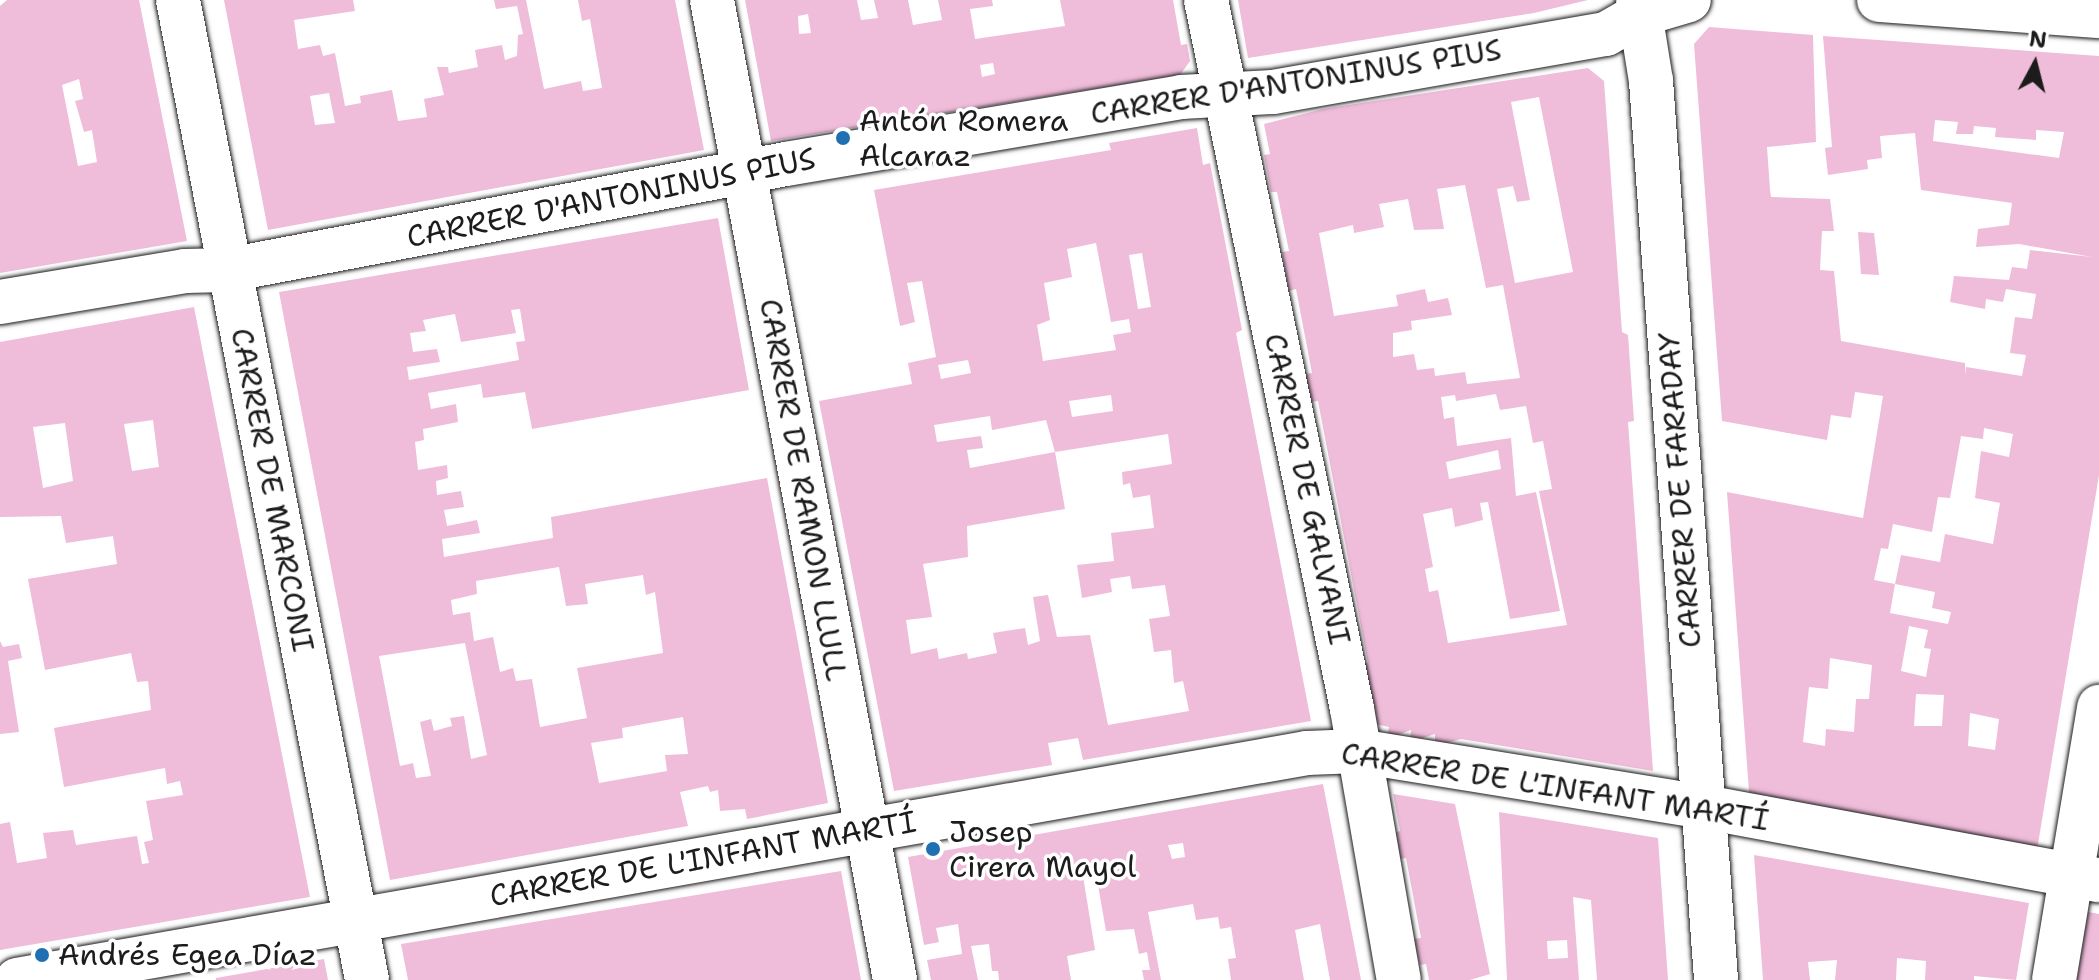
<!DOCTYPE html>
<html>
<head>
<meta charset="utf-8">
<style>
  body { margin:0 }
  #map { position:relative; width:2099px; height:980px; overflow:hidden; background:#fff; font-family:"Shantell Sans",sans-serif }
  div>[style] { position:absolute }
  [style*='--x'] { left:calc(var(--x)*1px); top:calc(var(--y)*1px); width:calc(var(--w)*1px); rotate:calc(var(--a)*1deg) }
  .building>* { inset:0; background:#efbcda }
  .roads { filter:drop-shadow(0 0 2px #1c1c1c) drop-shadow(0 0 2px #1c1c1c) }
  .minor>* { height:44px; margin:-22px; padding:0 22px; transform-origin:22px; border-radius:22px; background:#fff }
  .dots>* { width:22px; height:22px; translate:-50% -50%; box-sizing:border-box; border:4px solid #fff; border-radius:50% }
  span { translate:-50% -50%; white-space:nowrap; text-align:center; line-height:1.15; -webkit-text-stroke:7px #fff; paint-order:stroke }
  .street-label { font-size:30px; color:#1c1c1c }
  .poi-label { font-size:30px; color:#1c1c1c }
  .left { translate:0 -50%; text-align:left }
  .north { position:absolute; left:1995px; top:24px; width:80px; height:80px; -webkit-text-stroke:6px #fff; paint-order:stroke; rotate:7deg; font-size:22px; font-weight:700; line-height:32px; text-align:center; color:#1c1c1c }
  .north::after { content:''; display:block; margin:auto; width:28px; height:36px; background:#1c1c1c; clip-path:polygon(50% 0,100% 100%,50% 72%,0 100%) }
</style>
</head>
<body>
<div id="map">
  <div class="building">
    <i style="clip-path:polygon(evenodd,7px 0,139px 0,187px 241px,0 273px,0 6px,7px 0,79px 79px,83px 99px,75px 101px,84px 132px,92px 130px,97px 162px,78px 166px,62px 85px,79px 79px)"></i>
    <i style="clip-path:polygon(evenodd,224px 0,353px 0,355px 11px,294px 20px,298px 49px,320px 45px,323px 56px,335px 53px,345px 106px,361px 103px,360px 96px,392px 90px,398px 121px,427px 117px,424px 99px,444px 95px,437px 67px,448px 67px,449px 73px,478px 67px,475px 50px,502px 45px,505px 60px,517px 56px,518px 35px,523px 34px,517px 6px,496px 9px,494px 0,526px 0,544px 89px,581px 81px,583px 91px,602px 88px,590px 19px,582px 21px,578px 0,675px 0,704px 150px,268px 230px,224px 0,329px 93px,335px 123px,315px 125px,310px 96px,329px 93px)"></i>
    <i style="clip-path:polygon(evenodd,745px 0,857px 0,861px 20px,878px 18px,874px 0,908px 0,913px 25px,942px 20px,938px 0,992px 0,993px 6px,970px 9px,975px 39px,1065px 26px,1060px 0,1173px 0,1181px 45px,1187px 44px,1190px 61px,1180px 75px,771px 141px,745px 0,808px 14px,811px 33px,799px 34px,798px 16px,808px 14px,745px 0,993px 63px,995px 74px,982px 77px,980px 65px,993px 63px)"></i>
    <i style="clip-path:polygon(1238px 0,1588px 0,1534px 13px,1248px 58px)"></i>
    <i style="clip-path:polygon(evenodd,1709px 27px,1813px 35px,1816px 142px,1767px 147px,1770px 190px,1771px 197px,1830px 199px,1834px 231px,1822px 231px,1820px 270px,1834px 271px,1841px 341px,1965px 363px,1965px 375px,1966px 367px,2022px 376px,2026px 355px,2010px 353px,2015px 317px,2032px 319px,2036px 294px,2006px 289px,2003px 302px,1986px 299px,1985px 309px,1950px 302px,1954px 276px,2009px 280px,2012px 267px,2027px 269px,2030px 250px,2092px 257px,2019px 244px,1976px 247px,1978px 229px,2009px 225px,2012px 203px,1921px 190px,1915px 133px,1880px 136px,1882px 158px,1867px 160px,1868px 169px,1828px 175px,1825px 148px,1832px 147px,1823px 36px,2099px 56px,2099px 475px,2037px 850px,1750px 805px,1727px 492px,1863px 518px,1883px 396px,1855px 392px,1851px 418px,1831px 415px,1827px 440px,1722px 421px,1694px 44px,1709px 27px,1935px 120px,1958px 122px,1956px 134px,1973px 134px,1974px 126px,1996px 128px,1995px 137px,2036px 140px,2036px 130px,2064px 132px,2059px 158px,1933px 141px,1935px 120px,1709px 27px,1984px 428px,2013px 434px,2009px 457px,1981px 451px,1975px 498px,2000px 503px,1993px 544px,1945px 534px,1940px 562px,1901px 555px,1895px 584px,1874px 580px,1881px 548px,1888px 549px,1893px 524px,1932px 532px,1938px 497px,1950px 498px,1961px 436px,1983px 439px,1984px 428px,1709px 27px,1895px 584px,1935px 592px,1932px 608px,1951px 612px,1948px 624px,1890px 613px,1895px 584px,1709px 27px,1909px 626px,1928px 630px,1924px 648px,1931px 649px,1926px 677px,1901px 671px,1909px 626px,1709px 27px,1830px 658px,1872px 665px,1869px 699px,1856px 699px,1854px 732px,1826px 729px,1825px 746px,1803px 742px,1809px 687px,1828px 689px,1830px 658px,1709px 27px,1916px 694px,1944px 695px,1942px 726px,1914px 726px,1916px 694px,1709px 27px,1970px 713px,1999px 719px,1995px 750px,1968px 746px,1970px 713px)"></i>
    <i style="clip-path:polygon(evenodd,1588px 68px,1604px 81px,1622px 332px,1628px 335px,1634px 421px,1628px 422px,1653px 771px,1461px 739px,1435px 746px,1435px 734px,1410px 742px,1411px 730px,1387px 739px,1389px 727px,1371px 723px,1361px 664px,1368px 663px,1318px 401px,1310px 402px,1305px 374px,1312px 373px,1296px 289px,1289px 291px,1282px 252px,1289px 251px,1277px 192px,1271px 192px,1264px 155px,1270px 154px,1264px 124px,1323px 109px,1588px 68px,1539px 97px,1573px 272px,1515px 283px,1497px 189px,1513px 186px,1517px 202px,1530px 200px,1511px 102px,1539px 97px,1588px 68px,1465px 185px,1486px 288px,1503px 285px,1520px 378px,1467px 384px,1465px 372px,1435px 376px,1434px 368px,1417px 370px,1414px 354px,1393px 357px,1393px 333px,1412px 330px,1411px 321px,1452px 315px,1448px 298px,1428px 302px,1425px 289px,1396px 295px,1398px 306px,1334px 316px,1319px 233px,1353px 225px,1354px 233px,1384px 227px,1379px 204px,1408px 199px,1414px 230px,1444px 229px,1437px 189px,1465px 185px,1588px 68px,1496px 394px,1500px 410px,1526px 406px,1533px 443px,1543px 441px,1552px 489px,1539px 491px,1567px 625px,1448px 643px,1438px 590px,1429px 592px,1425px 569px,1433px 567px,1423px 514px,1452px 508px,1455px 527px,1483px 520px,1480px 503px,1488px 502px,1510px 619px,1560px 611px,1536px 492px,1516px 496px,1511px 438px,1457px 446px,1454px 417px,1444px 419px,1441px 397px,1455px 395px,1456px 401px,1496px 394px,1588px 68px,1498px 450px,1501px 469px,1449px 479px,1446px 462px,1498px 450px)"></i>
    <i style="clip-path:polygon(evenodd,1197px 128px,1203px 165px,1210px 163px,1242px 330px,1236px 333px,1311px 721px,1083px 760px,1078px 738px,1048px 743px,1052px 765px,894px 791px,819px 401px,912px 384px,908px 363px,936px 357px,922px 281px,907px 283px,915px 322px,900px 326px,874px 190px,1111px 150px,1109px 143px,1197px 128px,1096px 243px,1111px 322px,1129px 319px,1131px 332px,1113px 335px,1116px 350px,1043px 361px,1037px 325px,1050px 320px,1044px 283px,1072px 277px,1067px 249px,1096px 243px,1197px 128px,1142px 253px,1151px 307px,1138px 309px,1129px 255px,1142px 253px,1197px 128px,968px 360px,971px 373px,941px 379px,938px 365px,968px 360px,1197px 128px,1111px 395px,1113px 411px,1072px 417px,1069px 401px,1111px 395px,1197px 128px,990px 416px,992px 430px,1046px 420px,1055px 452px,1168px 434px,1172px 464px,1122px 472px,1123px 485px,1130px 483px,1133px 498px,1150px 495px,1154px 528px,1111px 533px,1114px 561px,1077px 565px,1082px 598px,1112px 592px,1110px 579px,1130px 576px,1132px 589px,1165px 585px,1170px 616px,1149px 619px,1154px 652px,1171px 650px,1174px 683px,1183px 681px,1189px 711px,1108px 725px,1090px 635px,1057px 637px,1048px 595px,1033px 597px,1040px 641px,1028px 645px,1025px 628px,993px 633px,997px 653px,968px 659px,967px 653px,939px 659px,937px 648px,911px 654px,906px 620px,932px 617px,923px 564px,968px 557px,967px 526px,1065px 509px,1055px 452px,970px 468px,967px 450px,983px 448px,981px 436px,937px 442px,934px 425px,990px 416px)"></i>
    <i style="clip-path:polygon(evenodd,718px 218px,749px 390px,532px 429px,525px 392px,483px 398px,481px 384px,428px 393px,431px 409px,456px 404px,458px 422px,423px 429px,424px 440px,415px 442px,418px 470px,447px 465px,448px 478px,436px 481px,437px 495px,461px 491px,464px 507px,444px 510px,447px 526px,477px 520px,480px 533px,442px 539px,444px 557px,553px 538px,551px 517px,767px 478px,828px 803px,747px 819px,745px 809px,720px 811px,718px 790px,710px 792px,708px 786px,680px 792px,688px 826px,390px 880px,279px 292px,718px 218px,520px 309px,525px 341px,516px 342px,519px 360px,409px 380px,407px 367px,440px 362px,437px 349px,413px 352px,410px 333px,426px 331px,423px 320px,455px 314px,461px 342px,516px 333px,511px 310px,520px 309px,718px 218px,559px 567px,566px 606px,588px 604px,585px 584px,643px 575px,646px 595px,655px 592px,663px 653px,577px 668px,587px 718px,540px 727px,532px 679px,516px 681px,513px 668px,500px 672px,493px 637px,474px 641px,470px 612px,453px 615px,451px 600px,477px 594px,476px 581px,559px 567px,718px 218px,465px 643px,487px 755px,471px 759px,464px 716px,450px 718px,452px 726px,434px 731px,431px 719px,420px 722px,431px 776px,416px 778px,413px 763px,400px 766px,379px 656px,465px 643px,718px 218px,683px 717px,688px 754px,665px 755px,667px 771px,599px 783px,591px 743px,623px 738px,622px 728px,683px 717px)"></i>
    <i style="clip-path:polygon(1858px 232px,1874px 233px,1879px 275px,1861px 274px)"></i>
    <i style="clip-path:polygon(evenodd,194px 307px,310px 897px,0 950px,0 824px,10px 822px,17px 863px,47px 858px,43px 833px,73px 830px,76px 845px,137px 836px,142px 864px,149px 863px,144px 842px,153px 840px,146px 801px,183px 795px,180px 781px,167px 784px,165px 768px,64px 787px,54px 728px,151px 710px,148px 681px,137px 682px,131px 653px,45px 670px,28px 579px,117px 564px,113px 536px,66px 543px,61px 516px,0 517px,0 342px,194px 307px,153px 420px,159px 467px,132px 471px,124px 424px,153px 420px,194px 307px,65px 423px,73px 481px,43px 488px,33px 427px,65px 423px)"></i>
    <i style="clip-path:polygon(0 641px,3px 647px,19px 644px,22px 658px,8px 661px,19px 732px,0 734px)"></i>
    <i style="clip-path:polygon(evenodd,1323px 784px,1361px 980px,1330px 980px,1320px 924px,1295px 930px,1304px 980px,1231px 980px,1228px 959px,1236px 958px,1231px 927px,1220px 929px,1218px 917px,1196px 920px,1193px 904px,1148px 912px,1161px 980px,1144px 980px,1142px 970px,1150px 970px,1147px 952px,1139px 954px,1134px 929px,1106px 931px,1095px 868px,1082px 870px,1095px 950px,1067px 956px,1071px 980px,999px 980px,998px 971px,992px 971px,989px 944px,971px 946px,978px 980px,931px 980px,927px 960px,962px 954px,958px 924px,936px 928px,939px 942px,924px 945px,908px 857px,1323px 784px,1183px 843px,1185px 857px,1172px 859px,1168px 845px,1183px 843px)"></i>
    <i style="clip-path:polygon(1393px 794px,1455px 804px,1490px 974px,1470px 980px,1429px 980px,1426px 964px,1420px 965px,1414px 939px,1421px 938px,1406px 858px,1399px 859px,1394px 833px,1400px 831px)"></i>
    <i style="clip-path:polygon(evenodd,1499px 812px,1658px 838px,1668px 980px,1597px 980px,1591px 900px,1573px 897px,1579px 980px,1507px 980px,1499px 812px,1567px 940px,1568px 958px,1548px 959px,1547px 941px,1567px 940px)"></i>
    <i style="clip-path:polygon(1754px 855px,2029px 903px,2016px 980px,1974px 976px,1974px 980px,1925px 980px,1926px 961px,1897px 958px,1896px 980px,1835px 980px,1837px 960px,1808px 962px,1810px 980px,1763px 980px)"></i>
    <i style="clip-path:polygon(841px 871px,861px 980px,408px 980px,401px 944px)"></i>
    <i style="clip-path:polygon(2088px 912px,2099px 914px,2099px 980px,2077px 980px)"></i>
    <i style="clip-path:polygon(324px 959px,328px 980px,216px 980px,216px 978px)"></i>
  </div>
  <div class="roads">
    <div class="minor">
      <i style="--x:178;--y:0;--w:998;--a:79.08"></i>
      <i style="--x:712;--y:0;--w:997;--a:79.42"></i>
      <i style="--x:1206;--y:0;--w:724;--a:78.36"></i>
      <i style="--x:1352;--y:709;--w:275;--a:80.2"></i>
      <i style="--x:1638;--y:0;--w:82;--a:80.9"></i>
      <i style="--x:1651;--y:81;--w:901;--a:85.86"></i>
      <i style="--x:1879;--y:0;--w:221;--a:4.2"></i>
      <i style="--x:0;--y:302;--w:188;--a:-9.5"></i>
      <i style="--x:185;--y:271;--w:43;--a:-1.3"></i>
      <i style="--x:228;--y:270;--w:568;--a:-10.76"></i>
      <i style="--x:786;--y:164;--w:401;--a:-9.6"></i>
      <i style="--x:1181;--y:97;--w:92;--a:-3.1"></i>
      <i style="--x:1273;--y:92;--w:338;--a:-9.9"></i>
      <i style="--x:1606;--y:34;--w:38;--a:-30"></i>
      <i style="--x:1639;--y:15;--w:52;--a:-16.7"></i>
      <i style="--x:17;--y:980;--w:1310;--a:-9.98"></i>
      <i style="--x:1307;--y:753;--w:51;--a:-2.2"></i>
      <i style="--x:1358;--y:751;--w:351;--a:9.2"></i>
      <i style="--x:1704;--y:807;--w:402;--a:10.5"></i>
      <i style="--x:2054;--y:980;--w:277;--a:-80.6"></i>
    </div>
  </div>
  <div class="dots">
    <i style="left:843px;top:138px;background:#1f6fb2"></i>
    <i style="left:933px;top:849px;background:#1f6fb2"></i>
    <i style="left:42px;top:955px;background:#1f6fb2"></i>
  </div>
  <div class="street-label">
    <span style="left:1296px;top:82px;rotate:-9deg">CARRER D'ANTONINUS PIUS</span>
    <span style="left:611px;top:198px;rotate:-11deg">CARRER D'ANTONINUS PIUS</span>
    <span style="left:1307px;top:489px;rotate:78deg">CARRER DE GALVANI</span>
    <span style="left:272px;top:490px;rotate:79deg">CARRER DE MARCONI</span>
    <span style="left:803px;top:490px;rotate:80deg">CARRER DE RAMON LLULL</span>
    <span style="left:1680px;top:490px;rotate:-94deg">CARRER DE FARADAY</span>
    <span style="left:1555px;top:787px;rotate:9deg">CARRER DE L'INFANT MARTÍ</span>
    <span style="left:703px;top:859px;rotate:-10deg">CARRER DE L'INFANT MARTÍ</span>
  </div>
  <div class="poi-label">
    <span class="left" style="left:859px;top:138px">Antón Romera<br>Alcaraz</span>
    <span class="left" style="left:949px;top:849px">Josep<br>Cirera Mayol</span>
    <span class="left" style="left:58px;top:955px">Andrés Egea Díaz</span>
  </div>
  <div class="north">N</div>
</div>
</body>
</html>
